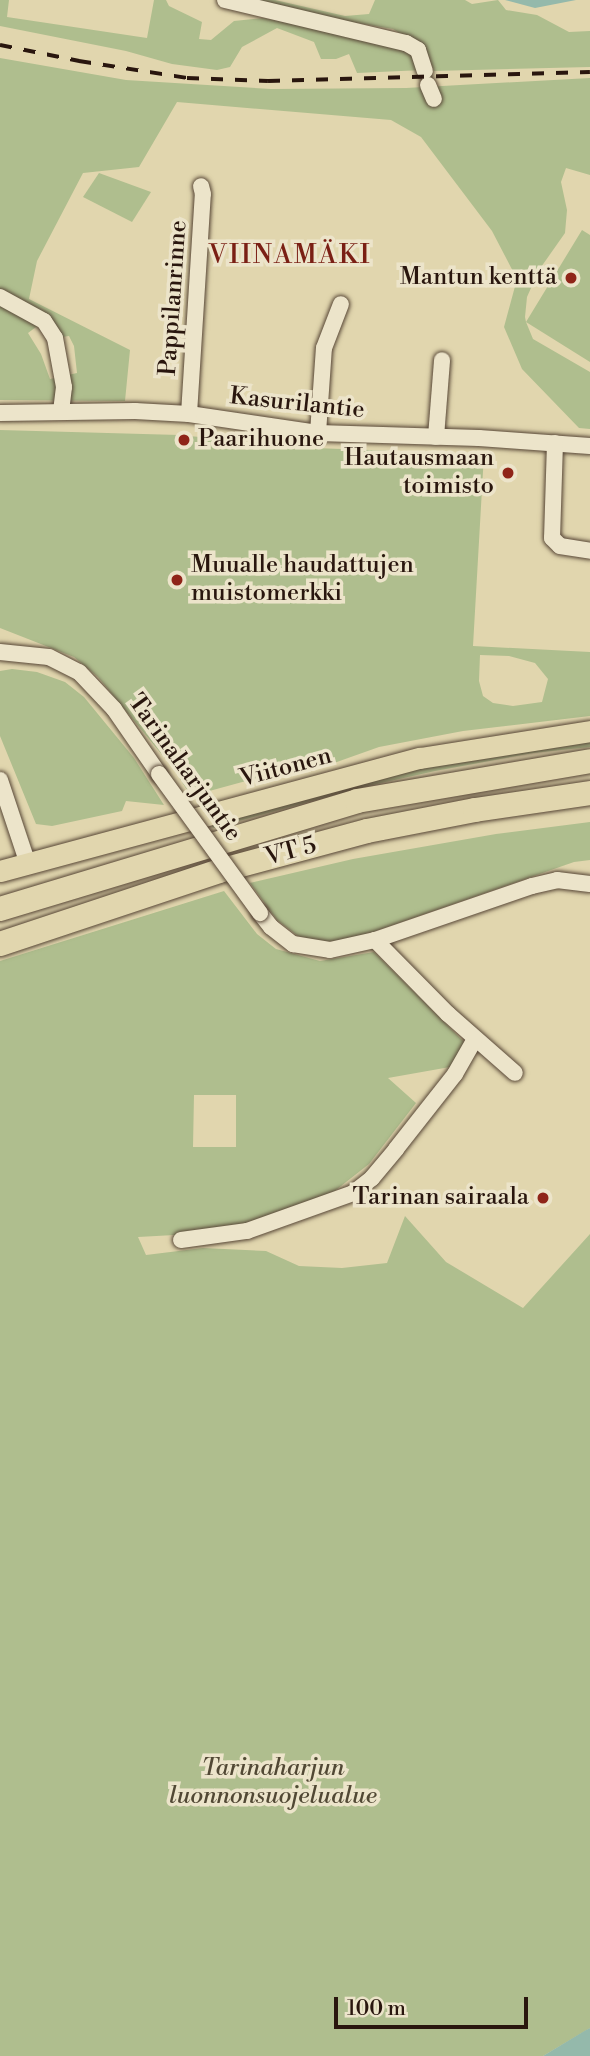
<!DOCTYPE html>
<html>
<head>
<meta charset="utf-8">
<style>
  body { margin:0 }
  #map { position:relative; width:590px; height:2056px; overflow:hidden; background:#e1d6ae; font-family:"Libre Bodoni",serif }
  div>[style] { position:absolute }
  [style*='--x'] { left:calc(var(--x)*1px); top:calc(var(--y)*1px); width:calc(var(--w)*1px); rotate:calc(var(--a)*1deg) }
  .green>* { inset:0; background:#afbe8e }
  .water>* { inset:0; background:#94b9ab }
  .roads { filter:drop-shadow(0 0 2px #574636) drop-shadow(0 0 2px #574636) }
  .minor>* { height:16px; margin:-8px; padding:0 8px; transform-origin:8px; border-radius:8px; background:#ece4ca }
  .major>* { height:21px; margin:-10.5px; padding:0 10.5px; transform-origin:10.5px; border-radius:10.5px; background:#e1d6ae }
  .highway>* { height:24px; margin:-12px; padding:0 12px; transform-origin:12px; border-radius:12px; background:#e1d6ae }
  .rail>* { height:3.5px; margin-top:-1.75px; transform-origin:0; background:repeating-linear-gradient(90deg,#29160e 0 12px,transparent 0 24px) }
  .bridges { filter:drop-shadow(0 0 2px #574636) drop-shadow(0 0 2px #574636) }
  .minor-bridge>* { height:16px; margin:-8px; padding:0 8px; transform-origin:8px; border-radius:8px; background:#ece4ca }
  .dots>* { width:19px; height:19px; translate:-50% -50%; box-sizing:border-box; border:4px solid #ece4ca; border-radius:50% }
  span { translate:-50% -50%; white-space:nowrap; text-align:center; line-height:1.15; -webkit-text-stroke:7px #ece4ca; paint-order:stroke }
  .poi-label { font-size:24px; color:#29160e }
  .right { translate:-100% -50%; text-align:right }
  .left { translate:0 -50%; text-align:left }
  .street-label { font-size:24px; color:#29160e }
  .park-label { font-size:24px; color:#514834; font-style:italic }
  .neighbourhood-label { font-size:26px; color:#7a1f14; letter-spacing:2px }
  .scale { position:absolute; left:334px; top:1997px; width:194px; height:32px; box-sizing:border-box; border:4px solid #29160e; border-top:0; padding-left:9px; font-size:21px; line-height:24px; white-space:nowrap; color:#29160e; -webkit-text-stroke:5px #ece4ca; paint-order:stroke }
</style>
</head>
<body>
<div id="map">
  <div class="green">
    <i style="clip-path:polygon(0 0,9px 0,7px 17px,147px 38px,154px 0,166px 0,169px 6px,202px 22px,199px 39px,211px 40px,234px 21px,263px 18px,389px 43px,417px 58px,423px 70px,357px 73px,349px 54px,336px 59px,321px 59px,314px 42px,277px 28px,242px 47px,230px 67px,217px 70px,172px 64px,126px 51px,0 26px)"></i>
    <i style="clip-path:polygon(258px 0,275px 0,345px 16px,369px 14px,375px 0,465px 0,472px 4px,498px 0,506px 10px,537px 15px,569px 32px,590px 31px,590px 67px,434px 71px,426px 50px,393px 29px,315px 16px)"></i>
    <i style="clip-path:polygon(evenodd,0 58px,126px 80px,271px 89px,406px 88px,590px 78px,590px 175px,566px 168px,561px 182px,567px 210px,565px 233px,539px 270px,527px 297px,525px 317px,526px 322px,582px 230px,590px 235px,590px 362px,526px 322px,533px 339px,590px 372px,590px 429px,579px 428px,522px 369px,504px 327px,517px 279px,492px 231px,421px 137px,391px 120px,177px 102px,139px 167px,83px 173px,37px 261px,29px 299px,130px 350px,125px 401px,0 400px,0 58px,44px 321px,55px 338px,69px 336px,74px 346px,77px 373px,50px 379px,41px 354px,28px 333px,44px 321px)"></i>
    <i style="clip-path:polygon(99px 173px,151px 192px,132px 222px,83px 197px)"></i>
    <i style="clip-path:polygon(evenodd,0 430px,179px 435px,314px 448px,484px 454px,473px 646px,590px 652px,590px 716px,463px 731px,379px 747px,334px 763px,261px 777px,191px 796px,172px 767px,98px 677px,74px 657px,0 628px,0 430px,480px 655px,509px 656px,535px 663px,548px 679px,542px 702px,513px 706px,493px 703px,483px 696px,479px 681px,480px 655px)"></i>
    <i style="clip-path:polygon(12px 669px,37px 672px,65px 682px,84px 697px,134px 758px,164px 805px,126px 801px,122px 811px,52px 826px,36px 824px,0 736px,0 671px)"></i>
    <i style="clip-path:polygon(590px 738px,590px 747px,533px 753px,435px 771px,363px 787px,213px 828px,210px 823px,383px 775px)"></i>
    <i style="clip-path:polygon(590px 822px,590px 860px,574px 862px,347px 941px,320px 942px,298px 936px,277px 920px,250px 883px,353px 859px,496px 834px)"></i>
    <i style="clip-path:polygon(evenodd,224px 891px,257px 934px,276px 949px,320px 961px,374px 952px,464px 1042px,450px 1067px,388px 1078px,416px 1103px,369px 1164px,313px 1208px,247px 1231px,138px 1237px,146px 1255px,203px 1248px,266px 1251px,299px 1266px,342px 1268px,387px 1263px,405px 1216px,446px 1262px,523px 1308px,590px 1234px,590px 2028px,543px 2056px,0 2056px,0 961px,224px 891px,194px 1095px,236px 1095px,236px 1147px,193px 1147px,194px 1095px)"></i>
  </div>
  <div class="water">
    <i style="clip-path:polygon(505px 0,576px 0,535px 8px)"></i>
    <i style="clip-path:polygon(590px 2028px,590px 2056px,543px 2056px,586px 2030px)"></i>
  </div>
  <div class="roads">
    <div class="minor">
      <i style="--x:225;--y:0;--w:186;--a:13.4"></i>
      <i style="--x:406;--y:43;--w:14;--a:30"></i>
      <i style="--x:418;--y:50;--w:22;--a:72"></i>
      <i style="--x:428;--y:85;--w:15;--a:67"></i>
      <i style="--x:0;--y:297;--w:50;--a:28.6"></i>
      <i style="--x:44;--y:321;--w:20;--a:57"></i>
      <i style="--x:55;--y:338;--w:50;--a:79.6"></i>
      <i style="--x:64;--y:387;--w:25;--a:97"></i>
      <i style="--x:0;--y:413;--w:135;--a:-0.8"></i>
      <i style="--x:135;--y:411;--w:54;--a:3.2"></i>
      <i style="--x:189;--y:414;--w:130;--a:8.4"></i>
      <i style="--x:318;--y:433;--w:161;--a:1.8"></i>
      <i style="--x:479;--y:438;--w:111;--a:4.1"></i>
      <i style="--x:189;--y:414;--w:220;--a:-86.4"></i>
      <i style="--x:203;--y:194;--w:8;--a:-104"></i>
      <i style="--x:318;--y:433;--w:85;--a:-86"></i>
      <i style="--x:324;--y:348;--w:47;--a:-68.9"></i>
      <i style="--x:436;--y:437;--w:77;--a:-85.5"></i>
      <i style="--x:555;--y:443;--w:95;--a:91.8"></i>
      <i style="--x:552;--y:538;--w:11;--a:45"></i>
      <i style="--x:560;--y:546;--w:30;--a:9"></i>
      <i style="--x:0;--y:652;--w:49;--a:5.8"></i>
      <i style="--x:49;--y:657;--w:34;--a:27"></i>
      <i style="--x:79;--y:672;--w:51;--a:46.6"></i>
      <i style="--x:114;--y:709;--w:79;--a:55.3"></i>
      <i style="--x:0;--y:780;--w:89;--a:71.6"></i>
      <i style="--x:260;--y:913;--w:18;--a:52"></i>
      <i style="--x:271;--y:927;--w:28;--a:38"></i>
      <i style="--x:293;--y:944;--w:37;--a:9"></i>
      <i style="--x:330;--y:950;--w:46;--a:-12.5"></i>
      <i style="--x:375;--y:940;--w:166;--a:-19"></i>
      <i style="--x:532;--y:886;--w:26;--a:-13"></i>
      <i style="--x:557;--y:880;--w:33;--a:7"></i>
      <i style="--x:375;--y:940;--w:104;--a:45.4"></i>
      <i style="--x:448;--y:1014;--w:89;--a:41.4"></i>
      <i style="--x:181;--y:1240;--w:67;--a:-7.8"></i>
      <i style="--x:247;--y:1231;--w:113;--a:-19.7"></i>
      <i style="--x:353;--y:1193;--w:24;--a:-38"></i>
      <i style="--x:372;--y:1178;--w:38;--a:-50"></i>
      <i style="--x:396;--y:1149;--w:95;--a:-51.8"></i>
      <i style="--x:455;--y:1074;--w:40;--a:-60.3"></i>
    </div>
    <div class="major">
      <i style="--x:0;--y:871;--w:435;--a:-15.1"></i>
      <i style="--x:420;--y:758;--w:172;--a:-9"></i>
    </div>
    <div class="highway">
      <i style="--x:0;--y:909;--w:373;--a:-16.8"></i>
      <i style="--x:357;--y:801;--w:236;--a:-9.7"></i>
      <i style="--x:0;--y:944;--w:231;--a:-18.4"></i>
      <i style="--x:219;--y:871;--w:153;--a:-15.1"></i>
      <i style="--x:367;--y:831;--w:110;--a:-11"></i>
      <i style="--x:475;--y:810;--w:116;--a:-8.4"></i>
    </div>
  </div>
  <div class="rail">
    <i style="--x:0;--y:45;--w:81;--a:11.4"></i>
    <i style="--x:79;--y:61;--w:109;--a:8.9"></i>
    <i style="--x:187;--y:78;--w:81;--a:2.1"></i>
    <i style="--x:268;--y:81;--w:322;--a:-1.6"></i>
  </div>
  <div class="bridges">
    <div class="minor-bridge">
      <i style="--x:159;--y:774;--w:172;--a:54"></i>
    </div>
  </div>
  <div class="dots">
    <i style="left:571px;top:278px;background:#8f2418"></i>
    <i style="left:184px;top:440px;background:#8f2418"></i>
    <i style="left:508px;top:473px;background:#8f2418"></i>
    <i style="left:177px;top:580px;background:#8f2418"></i>
    <i style="left:543px;top:1198px;background:#8f2418"></i>
  </div>
  <div class="poi-label">
    <span class="right" style="left:557px;top:278px">Mantun kenttä</span>
    <span class="left" style="left:198px;top:440px">Paarihuone</span>
    <span class="right" style="left:494px;top:473px">Hautausmaan<br>toimisto</span>
    <span class="left" style="left:191px;top:580px">Muualle haudattujen<br>muistomerkki</span>
    <span class="right" style="left:529px;top:1198px">Tarinan sairaala</span>
  </div>
  <div class="street-label">
    <span style="left:174px;top:298px;rotate:-86deg">Pappilanrinne</span>
    <span style="left:297px;top:404px;rotate:6deg">Kasurilantie</span>
    <span style="left:184px;top:768px;rotate:54deg">Tarinaharjuntie</span>
    <span style="left:286px;top:768px;rotate:-15deg">Viitonen</span>
    <span style="left:291px;top:852px;rotate:-15deg">VT 5</span>
  </div>
  <div class="park-label">
    <span style="left:273px;top:1783px">Tarinaharjun<br>luonnonsuojelualue</span>
  </div>
  <div class="neighbourhood-label">
    <span style="left:290px;top:256px">VIINAMÄKI</span>
  </div>
  <div class="scale">100 m</div>
</div>
</body>
</html>
